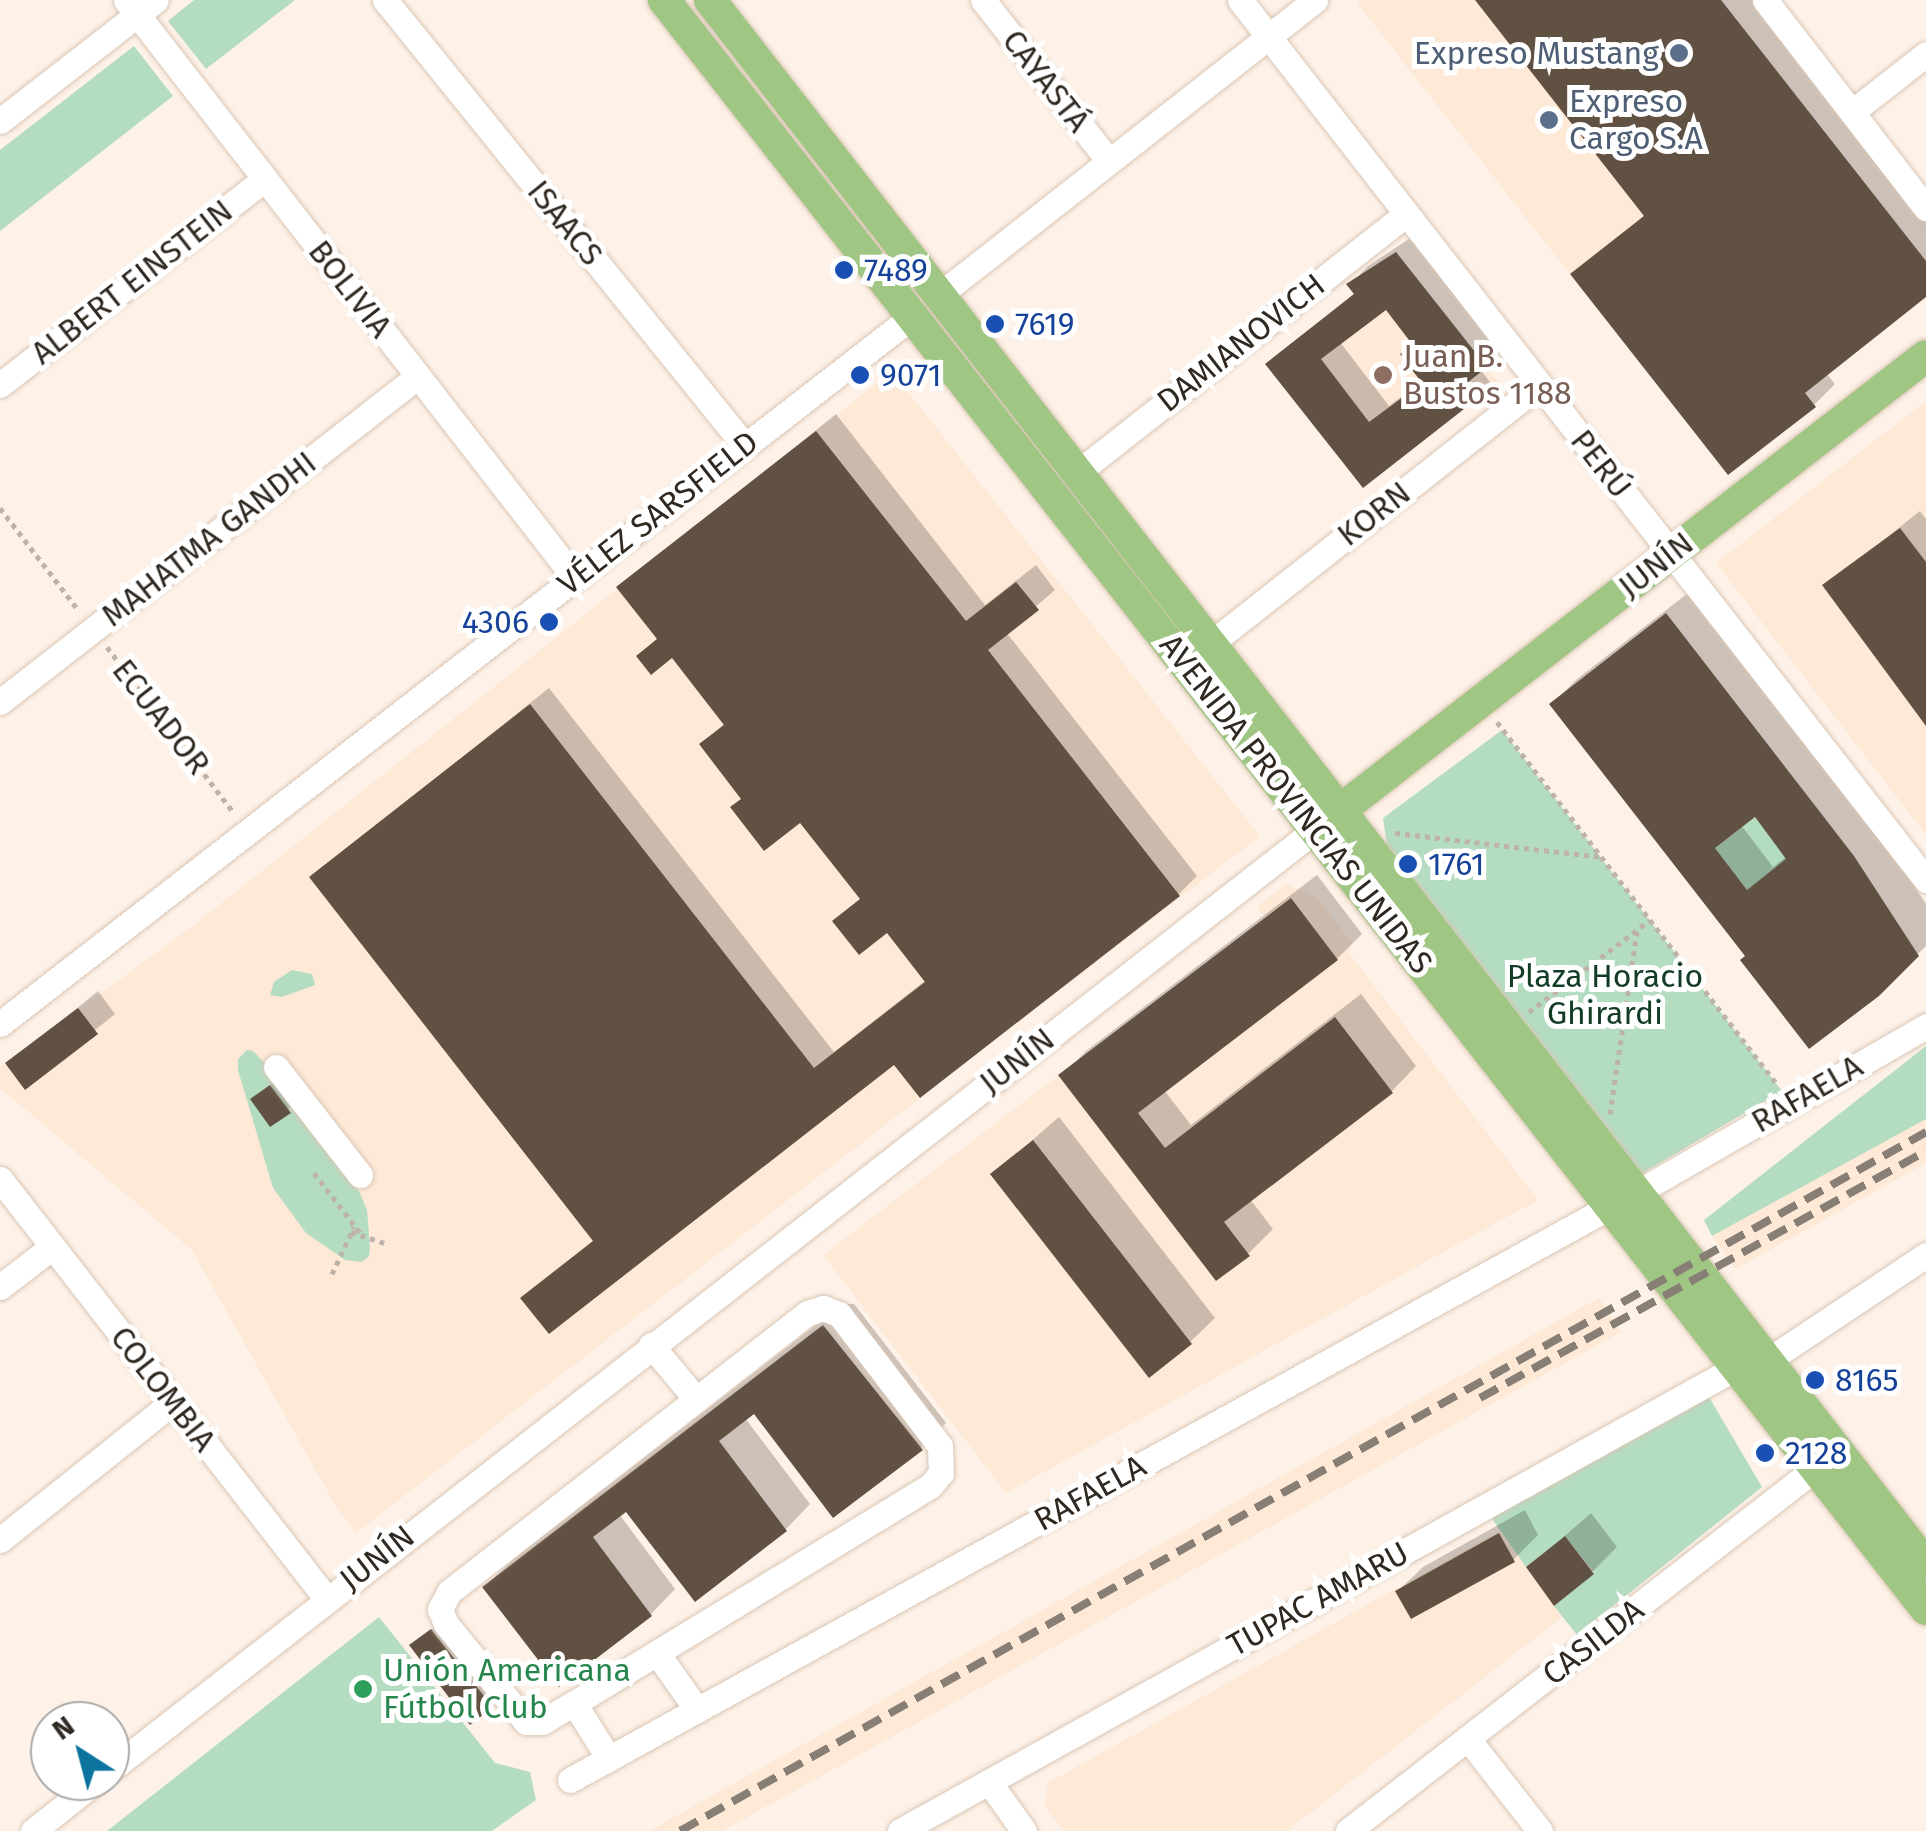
<!DOCTYPE html>
<html>
<head>
<meta charset="utf-8">
<style>
  body { margin:0 }
  #map { position:relative; width:1926px; height:1831px; overflow:hidden; background:#fef2e8; font-family:"Fira Sans",sans-serif }
  div>[style] { position:absolute }
  [style*='--x'] { left:calc(var(--x)*1px); top:calc(var(--y)*1px); width:calc(var(--w)*1px); rotate:calc(var(--a)*1deg) }
  .built>* { inset:0; background:#fee9d7 }
  .green>* { inset:0; background:#b4dcc1 }
  .shadow>* { inset:0; background:#0003 }
  .building>* { inset:0; background:#615142 }
  .path>* { height:5px; margin-top:-2.5px; transform-origin:0; background:repeating-linear-gradient(90deg,#bdb3aa 0 5px,transparent 0 10px) }
  .roads { filter:drop-shadow(0 0 2px #d9c6b5) drop-shadow(0 0 2px #d9c6b5) }
  .minor>* { height:25px; margin:-12.5px; padding:0 12.5px; transform-origin:12.5px; border-radius:12.5px; background:#fff }
  .major>* { height:32px; margin:-16px; padding:0 16px; transform-origin:16px; border-radius:16px; background:#a0c683 }
  .rail>* { height:8px; margin-top:-4px; transform-origin:0; background:repeating-linear-gradient(90deg,#877e76 0 20px,transparent 0 30px) }
  .dots>* { width:28px; height:28px; translate:-50% -50%; box-sizing:border-box; border:5px solid #fff; border-radius:50% }
  span { translate:-50% -50%; white-space:nowrap; text-align:center; line-height:1.15; -webkit-text-stroke:10px #fff; paint-order:stroke }
  .service-label { font-size:32px; color:#4e5e75 }
  .right { translate:-100% -50%; text-align:right }
  .left { translate:0 -50%; text-align:left }
  .street-label { font-size:32px; color:#302922 }
  .transit-label { font-size:32px; color:#164399 }
  .education-label { font-size:32px; color:#785e54 }
  .park-label { font-size:32px; color:#123c25 }
  .leisure-label { font-size:32px; color:#27864d }
  .north { position:absolute; left:30px; top:1701px; width:100px; height:100px; box-sizing:border-box; background:#fff; border:2px solid #aca9a7; border-radius:50%; rotate:324deg; font-size:28px; font-weight:700; line-height:40px; text-align:center; color:#302922 }
  .north::after { content:''; display:block; margin:auto; width:35px; height:45px; background:#0c739f; clip-path:polygon(50% 0,100% 100%,50% 72%,0 100%) }
</style>
</head>
<body>
<div id="map">
  <div class="built">
    <i style="clip-path:polygon(1361px 0,1721px 0,1926px 261px,1926px 297px,1805px 392px,1816px 407px,1728px 475px,1357px 3px)"></i>
    <i style="clip-path:polygon(1396px 252px,1498px 382px,1363px 488px,1265px 364px,1354px 295px,1346px 284px)"></i>
    <i style="clip-path:polygon(878px 382px,900px 382px,1260px 836px,356px 1533px,334px 1503px,192px 1250px,0 1088px,0 1067px,190px 928px)"></i>
    <i style="clip-path:polygon(1926px 401px,1926px 835px,1716px 563px)"></i>
    <i style="clip-path:polygon(1286px 884px,1317px 898px,1352px 943px,1349px 953px,1538px 1200px,1006px 1493px,823px 1255px,1265px 918px,1257px 907px)"></i>
    <i style="clip-path:polygon(1926px 1119px,1926px 1163px,1735px 1269px,1712px 1236px)"></i>
    <i style="clip-path:polygon(1599px 1298px,1621px 1332px,722px 1831px,649px 1831px)"></i>
    <i style="clip-path:polygon(1499px 1531px,1526px 1566px,1565px 1536px,1594px 1574px,1554px 1605px,1562px 1617px,1287px 1831px,1064px 1831px,1045px 1806px,1048px 1783px)"></i>
  </div>
  <div class="green">
    <i style="clip-path:polygon(194px 0,295px 0,206px 69px,168px 21px)"></i>
    <i style="clip-path:polygon(134px 46px,173px 96px,0 231px,0 150px)"></i>
    <i style="clip-path:polygon(1502px 730px,1782px 1091px,1641px 1174px,1387px 846px,1383px 818px)"></i>
    <i style="clip-path:polygon(1755px 817px,1787px 859px,1747px 890px,1715px 848px)"></i>
    <i style="clip-path:polygon(292px 970px,312px 974px,315px 985px,282px 997px,270px 995px,274px 982px)"></i>
    <i style="clip-path:polygon(1926px 1046px,1926px 1119px,1712px 1236px,1704px 1220px)"></i>
    <i style="clip-path:polygon(247px 1050px,253px 1051px,276px 1075px,359px 1191px,367px 1210px,370px 1247px,369px 1256px,362px 1262px,345px 1260px,306px 1233px,273px 1188px,238px 1070px,238px 1059px)"></i>
    <i style="clip-path:polygon(1709px 1397px,1762px 1487px,1577px 1635px,1554px 1606px,1594px 1573px,1565px 1536px,1526px 1567px,1488px 1513px)"></i>
    <i style="clip-path:polygon(379px 1617px,495px 1763px,530px 1772px,536px 1800px,492px 1831px,107px 1831px)"></i>
  </div>
  <div class="shadow">
    <i style="clip-path:polygon(1488px 0,1758px 0,1926px 214px,1926px 294px,1826px 373px,1835px 384px,1814px 405px,1574px 275px,1646px 214px)"></i>
    <i style="clip-path:polygon(evenodd,1415px 235px,1503px 347px,1480px 369px,1490px 382px,1472px 400px,1364px 485px,1269px 364px,1356px 292px,1350px 285px,1368px 266px,1415px 235px,1387px 306px,1414px 343px,1423px 380px,1389px 406px,1340px 342px,1387px 306px)"></i>
    <i style="clip-path:polygon(836px 414px,985px 605px,1036px 565px,1055px 590px,1006px 632px,1197px 876px,1178px 895px,894px 1061px,524px 1298px,595px 1239px,312px 877px,549px 688px,834px 1052px,926px 980px,887px 929px,835px 921px,862px 897px,801px 819px,743px 797px,702px 744px,725px 723px,672px 655px,640px 656px,659px 637px,620px 587px)"></i>
    <i style="clip-path:polygon(1920px 511px,1926px 519px,1926px 721px,1826px 586px)"></i>
    <i style="clip-path:polygon(evenodd,1692px 590px,1879px 831px,1926px 904px,1926px 946px,1877px 994px,1748px 955px,1552px 704px,1577px 679px,1692px 590px,1755px 814px,1787px 856px,1773px 867px,1741px 825px,1755px 814px)"></i>
    <i style="clip-path:polygon(1317px 875px,1362px 934px,1337px 959px,1164px 1090px,1191px 1125px,1361px 994px,1416px 1066px,1392px 1091px,1250px 1199px,1273px 1229px,1248px 1254px,1062px 1076px,1086px 1051px)"></i>
    <i style="clip-path:polygon(98px 991px,115px 1014px,26px 1086px,8px 1064px)"></i>
    <i style="clip-path:polygon(283px 1075px,301px 1099px,270px 1124px,253px 1099px)"></i>
    <i style="clip-path:polygon(1059px 1117px,1215px 1318px,1190px 1342px,993px 1174px)"></i>
    <i style="clip-path:polygon(843px 1304px,854px 1304px,946px 1423px,921px 1448px,754px 1411px,745px 1418px,810px 1504px,786px 1529px,626px 1508px,619px 1514px,675px 1589px,651px 1614px,559px 1684px,485px 1587px,510px 1562px)"></i>
    <i style="clip-path:polygon(1525px 1510px,1538px 1535px,1513px 1560px,1398px 1591px,1423px 1567px)"></i>
    <i style="clip-path:polygon(1591px 1513px,1617px 1547px,1592px 1572px,1529px 1567px)"></i>
    <i style="clip-path:polygon(450px 1613px,510px 1687px,491px 1705px,413px 1646px)"></i>
  </div>
  <div class="building">
    <i style="clip-path:polygon(1475px 0,1721px 0,1926px 261px,1926px 297px,1805px 393px,1816px 407px,1728px 475px,1570px 274px,1644px 216px)"></i>
    <i style="clip-path:polygon(evenodd,1396px 252px,1487px 367px,1462px 387px,1473px 402px,1363px 488px,1265px 364px,1354px 294px,1346px 284px,1396px 252px,1386px 310px,1412px 344px,1400px 354px,1422px 383px,1369px 422px,1321px 359px,1386px 310px)"></i>
    <i style="clip-path:polygon(816px 431px,966px 621px,1016px 582px,1039px 610px,988px 650px,1180px 896px,920px 1098px,894px 1065px,549px 1334px,520px 1298px,593px 1241px,309px 877px,530px 704px,814px 1068px,925px 982px,887px 933px,859px 955px,832px 921px,860px 899px,800px 823px,764px 851px,730px 807px,741px 799px,699px 744px,724px 725px,672px 658px,651px 675px,636px 656px,657px 639px,616px 587px)"></i>
    <i style="clip-path:polygon(1900px 528px,1926px 562px,1926px 726px,1822px 585px)"></i>
    <i style="clip-path:polygon(evenodd,1666px 613px,1854px 856px,1919px 956px,1879px 996px,1809px 1049px,1740px 960px,1745px 956px,1549px 704px,1666px 613px,1755px 817px,1786px 859px,1747px 890px,1715px 848px,1755px 817px)"></i>
    <i style="clip-path:polygon(1291px 898px,1338px 960px,1138px 1113px,1165px 1148px,1335px 1017px,1393px 1093px,1224px 1222px,1250px 1256px,1216px 1281px,1058px 1075px)"></i>
    <i style="clip-path:polygon(78px 1008px,98px 1034px,25px 1090px,5px 1063px)"></i>
    <i style="clip-path:polygon(270px 1085px,291px 1113px,270px 1127px,250px 1099px)"></i>
    <i style="clip-path:polygon(1033px 1140px,1192px 1344px,1149px 1378px,990px 1174px)"></i>
    <i style="clip-path:polygon(823px 1325px,923px 1450px,833px 1518px,754px 1414px,719px 1441px,787px 1531px,695px 1602px,626px 1512px,593px 1537px,652px 1616px,559px 1687px,482px 1587px)"></i>
    <i style="clip-path:polygon(1499px 1533px,1515px 1562px,1411px 1619px,1395px 1591px)"></i>
    <i style="clip-path:polygon(1565px 1536px,1594px 1574px,1554px 1606px,1526px 1567px)"></i>
    <i style="clip-path:polygon(431px 1629px,493px 1707px,470px 1725px,409px 1645px)"></i>
  </div>
  <div class="path">
    <i style="--x:0;--y:508;--w:130;--a:52.5"></i>
    <i style="--x:107;--y:647;--w:209;--a:52.6"></i>
    <i style="--x:1497;--y:722;--w:459;--a:52.3"></i>
    <i style="--x:1395;--y:833;--w:207;--a:6.6"></i>
    <i style="--x:1529;--y:1012;--w:152;--a:-37.2"></i>
    <i style="--x:1610;--y:1114;--w:185;--a:-81.6"></i>
    <i style="--x:314;--y:1173;--w:78;--a:52.3"></i>
    <i style="--x:351;--y:1232;--w:35;--a:18"></i>
    <i style="--x:332;--y:1274;--w:52;--a:-64.9"></i>
  </div>
  <div class="roads">
    <div class="minor">
      <i style="--x:126;--y:0;--w:732;--a:52.16"></i>
      <i style="--x:385;--y:0;--w:573;--a:51.09"></i>
      <i style="--x:983;--y:0;--w:204;--a:52"></i>
      <i style="--x:1240;--y:0;--w:1116;--a:52.06"></i>
      <i style="--x:1765;--y:0;--w:263;--a:52.3"></i>
      <i style="--x:1852;--y:112;--w:94;--a:-38.1"></i>
      <i style="--x:0;--y:121;--w:197;--a:-37.8"></i>
      <i style="--x:939;--y:295;--w:478;--a:-38.1"></i>
      <i style="--x:0;--y:385;--w:336;--a:-37.9"></i>
      <i style="--x:1077;--y:473;--w:419;--a:-38.2"></i>
      <i style="--x:1210;--y:644;--w:419;--a:-38.2"></i>
      <i style="--x:0;--y:702;--w:530;--a:-37.95"></i>
      <i style="--x:0;--y:1024;--w:1157;--a:-37.8"></i>
      <i style="--x:276;--y:1067;--w:137;--a:52.1"></i>
      <i style="--x:0;--y:1179;--w:531;--a:52.12"></i>
      <i style="--x:1636;--y:1193;--w:335;--a:-29.9"></i>
      <i style="--x:0;--y:1287;--w:66;--a:-37.6"></i>
      <i style="--x:823;--y:1308;--w:17;--a:21"></i>
      <i style="--x:839;--y:1314;--w:166;--a:52.6"></i>
      <i style="--x:940;--y:1446;--w:27;--a:88"></i>
      <i style="--x:941;--y:1473;--w:17;--a:130"></i>
      <i style="--x:930;--y:1486;--w:417;--a:148.6"></i>
      <i style="--x:574;--y:1703;--w:37;--a:149"></i>
      <i style="--x:542;--y:1722;--w:16;--a:180"></i>
      <i style="--x:526;--y:1722;--w:127;--a:-129.2"></i>
      <i style="--x:446;--y:1624;--w:16;--a:-112"></i>
      <i style="--x:440;--y:1609;--w:19;--a:-62"></i>
      <i style="--x:449;--y:1592;--w:455;--a:-37.9"></i>
      <i style="--x:808;--y:1313;--w:16;--a:-18"></i>
      <i style="--x:651;--y:1345;--w:70;--a:50.2"></i>
      <i style="--x:1767;--y:1361;--w:191;--a:-33.7"></i>
      <i style="--x:0;--y:1540;--w:221;--a:-38.6"></i>
      <i style="--x:657;--y:1653;--w:70;--a:54.9"></i>
      <i style="--x:574;--y:1703;--w:66;--a:58"></i>
      <i style="--x:1468;--y:1739;--w:117;--a:52"></i>
      <i style="--x:110;--y:1770;--w:1530;--a:-37.96"></i>
      <i style="--x:570;--y:1780;--w:1189;--a:-28.87"></i>
      <i style="--x:989;--y:1782;--w:60;--a:54.5"></i>
      <i style="--x:33;--y:1831;--w:80;--a:-38.4"></i>
      <i style="--x:900;--y:1831;--w:957;--a:-29"></i>
      <i style="--x:1348;--y:1831;--w:610;--a:-37.81"></i>
    </div>
    <div class="major">
      <i style="--x:664;--y:0;--w:2045;--a:51.89"></i>
      <i style="--x:710;--y:0;--w:1982;--a:52.15"></i>
      <i style="--x:1325;--y:822;--w:760;--a:-37.79"></i>
    </div>
  </div>
  <div class="rail">
    <i style="--x:1480;--y:1398;--w:510;--a:-28.98"></i>
    <i style="--x:680;--y:1831;--w:1429;--a:-29.29"></i>
  </div>
  <div class="dots">
    <i style="left:1679px;top:53px;background:#5c6f8a"></i>
    <i style="left:1549px;top:120px;background:#5c6f8a"></i>
    <i style="left:844px;top:270px;background:#1a4fb4"></i>
    <i style="left:995px;top:324px;background:#1a4fb4"></i>
    <i style="left:860px;top:375px;background:#1a4fb4"></i>
    <i style="left:1383px;top:375px;background:#8d6e63"></i>
    <i style="left:549px;top:622px;background:#1a4fb4"></i>
    <i style="left:1408px;top:864px;background:#1a4fb4"></i>
    <i style="left:1815px;top:1380px;background:#1a4fb4"></i>
    <i style="left:1765px;top:1453px;background:#1a4fb4"></i>
    <i style="left:363px;top:1689px;background:#2e9e5b"></i>
  </div>
  <div class="service-label">
    <span class="right" style="left:1659px;top:53px">Expreso Mustang</span>
    <span class="left" style="left:1569px;top:120px">Expreso<br>Cargo S.A</span>
  </div>
  <div class="street-label">
    <span style="left:1046px;top:81px;rotate:52deg">CAYASTÁ</span>
    <span style="left:565px;top:223px;rotate:51deg">ISAACS</span>
    <span style="left:132px;top:282px;rotate:-38deg">ALBERT EINSTEIN</span>
    <span style="left:350px;top:289px;rotate:52deg">BOLIVIA</span>
    <span style="left:1241px;top:343px;rotate:-38deg">DAMIANOVICH</span>
    <span style="left:1601px;top:464px;rotate:52deg">PERÚ</span>
    <span style="left:658px;top:513px;rotate:-38deg">VÉLEZ SARSFIELD</span>
    <span style="left:1374px;top:514px;rotate:-38deg">KORN</span>
    <span style="left:209px;top:539px;rotate:-38deg">MAHATMA GANDHI</span>
    <span style="left:1656px;top:565px;rotate:-38deg">JUNÍN</span>
    <span style="left:161px;top:717px;rotate:52deg">ECUADOR</span>
    <span style="left:1296px;top:804px;rotate:52deg">AVENIDA PROVINCIAS UNIDAS</span>
    <span style="left:1017px;top:1061px;rotate:-38deg">JUNÍN</span>
    <span style="left:1807px;top:1094px;rotate:-30deg">RAFAELA</span>
    <span style="left:163px;top:1389px;rotate:52deg">COLOMBIA</span>
    <span style="left:1090px;top:1493px;rotate:-29deg">RAFAELA</span>
    <span style="left:377px;top:1558px;rotate:-38deg">JUNÍN</span>
    <span style="left:1318px;top:1599px;rotate:-29deg">TUPAC AMARU</span>
    <span style="left:1593px;top:1642px;rotate:-38deg">CASILDA</span>
  </div>
  <div class="transit-label">
    <span class="left" style="left:864px;top:270px">7489</span>
    <span class="left" style="left:1015px;top:324px">7619</span>
    <span class="left" style="left:880px;top:375px">9071</span>
    <span class="right" style="left:529px;top:622px">4306</span>
    <span class="left" style="left:1428px;top:864px">1761</span>
    <span class="left" style="left:1835px;top:1380px">8165</span>
    <span class="left" style="left:1785px;top:1453px">2128</span>
  </div>
  <div class="education-label">
    <span class="left" style="left:1403px;top:375px">Juan B.<br>Bustos 1188</span>
  </div>
  <div class="park-label">
    <span style="left:1605px;top:995px">Plaza Horacio<br>Ghirardi</span>
  </div>
  <div class="leisure-label">
    <span class="left" style="left:383px;top:1689px">Unión Americana<br>Fútbol Club</span>
  </div>
  <div class="north">N</div>
</div>
</body>
</html>
